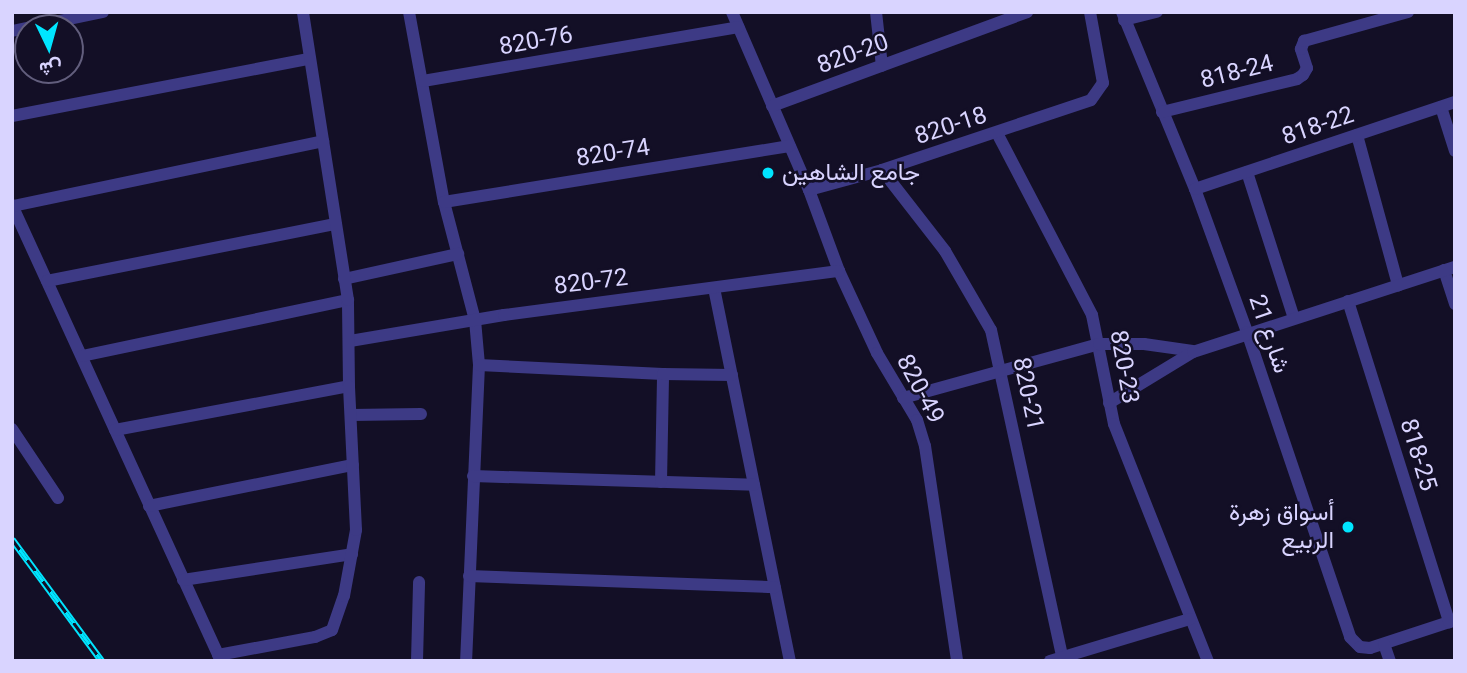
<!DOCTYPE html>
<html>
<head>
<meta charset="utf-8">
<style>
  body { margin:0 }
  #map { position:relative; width:1467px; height:673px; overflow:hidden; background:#130f26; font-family:Roboto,Vazirmatn,sans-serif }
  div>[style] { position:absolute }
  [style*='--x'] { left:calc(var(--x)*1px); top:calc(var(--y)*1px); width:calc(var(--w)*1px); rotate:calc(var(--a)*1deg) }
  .street>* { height:12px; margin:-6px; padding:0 6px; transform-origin:6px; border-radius:6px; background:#3d3a85 }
  .rail>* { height:7px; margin-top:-3.5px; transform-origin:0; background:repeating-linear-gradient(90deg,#130f26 0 13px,#00e5ff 0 26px); box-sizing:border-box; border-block:2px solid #00e5ff }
  .dots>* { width:19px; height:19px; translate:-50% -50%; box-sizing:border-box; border:4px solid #130f26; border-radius:50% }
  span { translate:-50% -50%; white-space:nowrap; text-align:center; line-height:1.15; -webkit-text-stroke:5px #130f26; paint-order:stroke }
  .street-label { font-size:24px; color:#d9d4ff }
  .poi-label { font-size:24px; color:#d9d4ff }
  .left { translate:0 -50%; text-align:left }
  .right { translate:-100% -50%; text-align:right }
  .frame { position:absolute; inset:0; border:14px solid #d9d4ff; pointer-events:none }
  .north { position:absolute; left:14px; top:14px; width:70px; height:70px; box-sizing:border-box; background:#130f26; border:2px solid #625e7d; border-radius:50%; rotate:175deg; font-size:19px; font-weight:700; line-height:28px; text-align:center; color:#d9d4ff }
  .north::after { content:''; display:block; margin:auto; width:24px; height:32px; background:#00e5ff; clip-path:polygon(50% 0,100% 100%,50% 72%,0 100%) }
</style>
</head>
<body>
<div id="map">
  <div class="street">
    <i style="--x:409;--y:12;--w:193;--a:79.6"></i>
    <i style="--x:444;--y:202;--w:122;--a:75.3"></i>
    <i style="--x:475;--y:320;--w:45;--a:84.9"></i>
    <i style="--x:479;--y:365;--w:296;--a:92.5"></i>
    <i style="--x:732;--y:12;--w:194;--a:66.6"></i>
    <i style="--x:809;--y:190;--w:86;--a:69.7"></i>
    <i style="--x:839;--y:271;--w:90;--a:65.1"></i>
    <i style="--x:877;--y:353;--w:78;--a:59.2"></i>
    <i style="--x:917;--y:420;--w:27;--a:73"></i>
    <i style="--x:925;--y:446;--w:217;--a:81.5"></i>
    <i style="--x:876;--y:12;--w:54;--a:83.7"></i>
    <i style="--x:1122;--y:12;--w:191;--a:67.6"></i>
    <i style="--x:1195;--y:189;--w:152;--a:70"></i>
    <i style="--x:1247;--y:332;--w:322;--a:71.3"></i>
    <i style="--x:1350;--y:637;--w:14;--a:45"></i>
    <i style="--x:1360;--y:647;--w:10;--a:6"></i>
    <i style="--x:1370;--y:648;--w:89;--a:-18.2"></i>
    <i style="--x:1124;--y:20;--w:34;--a:-14"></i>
    <i style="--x:12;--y:31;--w:93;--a:-11.8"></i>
    <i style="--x:423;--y:81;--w:320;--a:-9.7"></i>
    <i style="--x:772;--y:106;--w:272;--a:-20.2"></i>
    <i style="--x:1441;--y:107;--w:46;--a:72.3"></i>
    <i style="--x:1162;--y:112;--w:139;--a:-13.7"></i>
    <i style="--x:1297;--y:79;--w:7;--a:-34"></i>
    <i style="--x:1303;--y:75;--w:8;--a:-60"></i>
    <i style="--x:1307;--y:68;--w:20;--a:-108"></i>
    <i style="--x:1301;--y:49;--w:9;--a:-69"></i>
    <i style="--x:1304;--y:41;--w:108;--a:-15.6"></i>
    <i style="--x:12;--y:116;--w:302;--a:-10.9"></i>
    <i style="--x:997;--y:133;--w:205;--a:62.4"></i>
    <i style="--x:1092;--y:315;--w:111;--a:78.6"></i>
    <i style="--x:1114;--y:424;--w:255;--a:68.4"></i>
    <i style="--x:1357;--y:135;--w:156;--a:74.7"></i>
    <i style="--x:882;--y:170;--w:103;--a:52.1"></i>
    <i style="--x:945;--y:251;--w:91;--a:59.8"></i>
    <i style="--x:991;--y:330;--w:339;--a:77.7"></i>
    <i style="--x:1247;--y:172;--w:153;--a:72.2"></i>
    <i style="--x:1195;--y:189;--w:274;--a:-18.5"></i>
    <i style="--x:809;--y:190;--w:76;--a:-15.3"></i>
    <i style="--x:882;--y:170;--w:220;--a:-18.5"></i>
    <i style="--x:1091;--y:100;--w:21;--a:-55"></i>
    <i style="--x:1103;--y:83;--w:72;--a:-100.4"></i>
    <i style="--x:444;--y:202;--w:350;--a:-9.2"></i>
    <i style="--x:12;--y:205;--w:502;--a:65.38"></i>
    <i style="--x:13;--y:206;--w:317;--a:-11.8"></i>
    <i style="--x:1444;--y:270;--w:36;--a:72"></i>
    <i style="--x:344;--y:279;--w:117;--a:-12.4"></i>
    <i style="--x:47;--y:281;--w:294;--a:-11.2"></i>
    <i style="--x:714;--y:288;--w:381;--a:78.5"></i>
    <i style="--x:1348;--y:301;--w:337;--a:72.5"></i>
    <i style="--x:350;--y:341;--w:156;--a:-9.6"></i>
    <i style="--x:504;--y:315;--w:338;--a:-7.5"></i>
    <i style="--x:82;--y:356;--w:272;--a:-11.9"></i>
    <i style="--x:479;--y:365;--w:184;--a:2.8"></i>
    <i style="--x:903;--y:398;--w:203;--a:-15.4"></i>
    <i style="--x:1099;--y:344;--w:45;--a:0"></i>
    <i style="--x:1144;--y:344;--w:49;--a:8.1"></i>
    <i style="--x:1109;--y:403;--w:98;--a:-31.3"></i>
    <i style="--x:1193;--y:352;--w:275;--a:-18"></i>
    <i style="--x:351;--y:415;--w:70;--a:-0.8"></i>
    <i style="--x:12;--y:429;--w:83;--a:56.3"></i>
    <i style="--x:115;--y:430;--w:238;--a:-10.6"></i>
    <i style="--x:349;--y:386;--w:86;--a:-90.7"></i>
    <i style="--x:348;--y:300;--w:291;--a:-98.9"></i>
    <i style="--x:473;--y:476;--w:281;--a:1.8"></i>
    <i style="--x:661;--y:482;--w:108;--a:-88.9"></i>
    <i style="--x:663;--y:374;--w:69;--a:0.8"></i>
    <i style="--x:149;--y:506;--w:208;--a:-11.4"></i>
    <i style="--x:469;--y:576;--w:306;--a:2.1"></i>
    <i style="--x:183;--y:580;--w:171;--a:-8.7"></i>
    <i style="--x:1384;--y:644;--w:18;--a:71"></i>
    <i style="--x:218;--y:655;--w:99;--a:-10.5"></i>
    <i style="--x:315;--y:637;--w:18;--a:-22"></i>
    <i style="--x:332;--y:630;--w:36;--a:-71"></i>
    <i style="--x:344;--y:596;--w:67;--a:-79.7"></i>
    <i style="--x:356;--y:530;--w:144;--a:-92.8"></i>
    <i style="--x:417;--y:661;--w:79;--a:-88.5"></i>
    <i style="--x:1050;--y:661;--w:146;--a:-16.7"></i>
  </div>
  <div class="rail">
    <i style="--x:12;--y:539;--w:152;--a:53.6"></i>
  </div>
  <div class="dots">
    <i style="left:768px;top:173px;background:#00e5ff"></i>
    <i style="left:1348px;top:527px;background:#00e5ff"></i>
  </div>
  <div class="street-label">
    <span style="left:536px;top:41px;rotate:-10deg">820-76</span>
    <span style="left:853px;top:54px;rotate:-20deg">820-20</span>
    <span style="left:1237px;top:72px;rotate:-14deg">818-24</span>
    <span style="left:951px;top:126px;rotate:-18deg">820-18</span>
    <span style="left:1318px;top:126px;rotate:-19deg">818-22</span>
    <span style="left:613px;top:153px;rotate:-9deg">820-74</span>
    <span style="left:591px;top:282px;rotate:-7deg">820-72</span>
    <span style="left:1269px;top:334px;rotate:71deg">شارع 21</span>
    <span style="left:1124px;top:367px;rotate:80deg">820-23</span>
    <span style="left:920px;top:389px;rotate:62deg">820-49</span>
    <span style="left:1028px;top:394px;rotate:78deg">820-21</span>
    <span style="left:1418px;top:455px;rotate:73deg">818-25</span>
  </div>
  <div class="poi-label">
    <span class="left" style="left:782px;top:173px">جامع الشاهين</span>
    <span class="right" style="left:1334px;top:527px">أسواق زهرة<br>الربيع</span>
  </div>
  <div class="frame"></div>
  <div class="north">ش</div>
</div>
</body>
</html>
